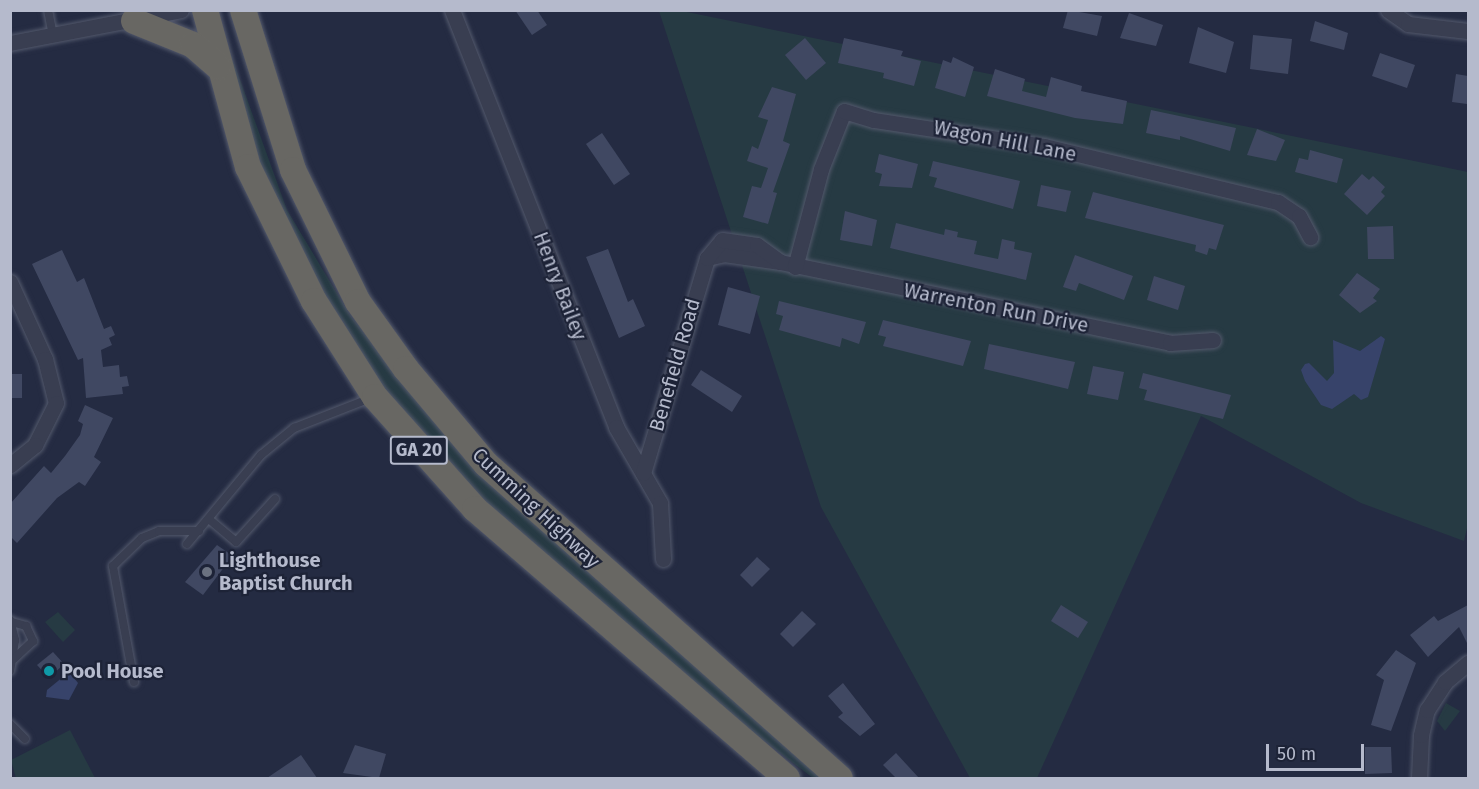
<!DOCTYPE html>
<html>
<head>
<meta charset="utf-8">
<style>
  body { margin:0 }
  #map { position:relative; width:1479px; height:789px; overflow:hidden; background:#242b42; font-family:"Fira Sans",sans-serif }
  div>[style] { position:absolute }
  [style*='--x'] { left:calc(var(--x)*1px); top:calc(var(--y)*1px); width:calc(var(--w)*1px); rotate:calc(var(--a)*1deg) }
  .green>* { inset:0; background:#263a43 }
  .water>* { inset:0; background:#37436a }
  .building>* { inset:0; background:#404862 }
  .roads { filter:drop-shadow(0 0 2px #53596c) drop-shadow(0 0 2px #53596c) }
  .service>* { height:8px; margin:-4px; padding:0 4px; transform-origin:4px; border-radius:4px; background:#393e51 }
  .minor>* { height:15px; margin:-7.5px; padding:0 7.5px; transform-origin:7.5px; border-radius:7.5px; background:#393e51 }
  .trunk>* { height:26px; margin:-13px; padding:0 13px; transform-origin:13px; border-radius:13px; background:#686763 }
  .dots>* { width:16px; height:16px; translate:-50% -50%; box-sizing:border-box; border:3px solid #1d2337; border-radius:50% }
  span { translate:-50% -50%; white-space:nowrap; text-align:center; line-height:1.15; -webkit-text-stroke:4.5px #1d2337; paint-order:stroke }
  .shield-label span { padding:2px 4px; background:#1d2337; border:2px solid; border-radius:4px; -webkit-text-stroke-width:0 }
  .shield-label { font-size:18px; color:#b5bacc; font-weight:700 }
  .street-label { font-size:20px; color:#b5bacc }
  .poi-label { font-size:20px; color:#b5bacc; font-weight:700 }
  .left { translate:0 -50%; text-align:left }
  .frame { position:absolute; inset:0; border:12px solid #b5bacc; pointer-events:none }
  .scale { position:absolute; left:1266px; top:744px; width:98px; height:27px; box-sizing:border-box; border:3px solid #b5bacc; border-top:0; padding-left:8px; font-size:18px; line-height:21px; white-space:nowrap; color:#b5bacc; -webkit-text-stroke:4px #1d2337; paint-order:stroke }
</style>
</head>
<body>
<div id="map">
  <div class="green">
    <i style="clip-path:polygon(659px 11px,682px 11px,1468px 172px,1468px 524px,1464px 541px,1361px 503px,1201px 416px,1037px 778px,970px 778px,821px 507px)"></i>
    <i style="clip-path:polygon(229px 49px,287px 210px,350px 315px,411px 393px,823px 778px,813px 778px,656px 659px,438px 460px,338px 327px,261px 171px)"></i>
    <i style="clip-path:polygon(58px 612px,75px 630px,63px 642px,45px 622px)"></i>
    <i style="clip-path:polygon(1446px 703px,1460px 711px,1445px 731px,1437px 721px)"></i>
    <i style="clip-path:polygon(70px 730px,95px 778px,16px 778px,11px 760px)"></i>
  </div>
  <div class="water">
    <i style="clip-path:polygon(1381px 336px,1385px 339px,1368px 397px,1361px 400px,1354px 394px,1332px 409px,1321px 405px,1305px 381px,1301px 370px,1305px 364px,1309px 363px,1327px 381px,1334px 373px,1333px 340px,1360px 351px)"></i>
    <i style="clip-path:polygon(69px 672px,78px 683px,69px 700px,46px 697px,47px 690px)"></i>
  </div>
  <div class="building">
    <i style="clip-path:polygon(515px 10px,537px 10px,547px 25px,532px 35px)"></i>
    <i style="clip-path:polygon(1068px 10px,1102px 16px,1097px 36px,1063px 28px)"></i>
    <i style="clip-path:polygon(1129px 13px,1163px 25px,1156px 46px,1120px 38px)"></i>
    <i style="clip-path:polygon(1315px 21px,1348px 33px,1344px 50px,1310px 41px)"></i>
    <i style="clip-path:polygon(1198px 27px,1234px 42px,1226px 73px,1189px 63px)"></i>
    <i style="clip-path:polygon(1253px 35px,1292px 39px,1288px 74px,1250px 69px)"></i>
    <i style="clip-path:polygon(805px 38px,826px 63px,806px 80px,785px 55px)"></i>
    <i style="clip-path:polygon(844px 38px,903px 51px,901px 56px,921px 61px,914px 86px,883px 78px,884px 73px,838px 63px)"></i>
    <i style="clip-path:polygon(1380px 53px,1415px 65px,1407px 88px,1372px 76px)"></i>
    <i style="clip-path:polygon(953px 57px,974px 67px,965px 97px,935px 88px,943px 60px,951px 63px)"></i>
    <i style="clip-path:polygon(995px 69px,1025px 79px,1022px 91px,1046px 97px,1051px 77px,1082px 86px,1081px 91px,1127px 101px,1123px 124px,1075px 118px,987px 96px)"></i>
    <i style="clip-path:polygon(1456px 74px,1468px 76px,1467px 104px,1452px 102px)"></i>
    <i style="clip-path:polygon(772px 87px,796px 94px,783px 141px,790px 144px,773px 192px,777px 193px,768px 224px,743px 217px,752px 186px,761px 188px,768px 168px,747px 161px,752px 146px,758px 149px,768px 120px,758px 117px)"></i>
    <i style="clip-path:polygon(1151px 110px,1236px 128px,1230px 151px,1180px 136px,1180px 140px,1146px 133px)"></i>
    <i style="clip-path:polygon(1257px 129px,1285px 140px,1276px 161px,1247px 155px)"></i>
    <i style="clip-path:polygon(602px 133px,630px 174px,614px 185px,586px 144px)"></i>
    <i style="clip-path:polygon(1310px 150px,1343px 159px,1337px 183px,1295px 172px,1299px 158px,1308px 160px)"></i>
    <i style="clip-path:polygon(879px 154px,918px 164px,912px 188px,879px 186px,882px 174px,875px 172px)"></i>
    <i style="clip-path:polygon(933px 161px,1020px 181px,1013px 209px,934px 187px,937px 178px,929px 176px)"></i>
    <i style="clip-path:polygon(1362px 174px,1369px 180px,1373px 176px,1385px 187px,1381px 192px,1385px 196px,1367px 215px,1344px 194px)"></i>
    <i style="clip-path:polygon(1041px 185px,1071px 191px,1066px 212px,1037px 206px)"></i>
    <i style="clip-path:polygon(1093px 192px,1224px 225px,1216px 250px,1209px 248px,1207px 255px,1195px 251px,1196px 245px,1085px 218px)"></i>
    <i style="clip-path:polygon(845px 211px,877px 220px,872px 246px,840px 240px)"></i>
    <i style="clip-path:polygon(896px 223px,944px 235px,945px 229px,958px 232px,957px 237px,977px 241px,974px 254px,998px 259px,1002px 239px,1015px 242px,1014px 249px,1032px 253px,1026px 280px,890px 248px)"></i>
    <i style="clip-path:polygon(1393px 226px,1394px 259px,1368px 259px,1367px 227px)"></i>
    <i style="clip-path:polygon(608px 249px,628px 302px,633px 299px,645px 326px,619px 338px,586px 257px)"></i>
    <i style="clip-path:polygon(62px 250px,77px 282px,84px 278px,104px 329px,111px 326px,115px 335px,109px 338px,112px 345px,101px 350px,103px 367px,119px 365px,120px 377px,127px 376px,129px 386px,122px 387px,123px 394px,86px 398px,83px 358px,78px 360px,32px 264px)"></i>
    <i style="clip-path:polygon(1075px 255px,1133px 276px,1124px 300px,1079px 283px,1076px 291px,1063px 287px)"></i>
    <i style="clip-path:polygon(1357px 273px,1380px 289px,1373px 298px,1377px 301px,1360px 313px,1339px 295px)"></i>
    <i style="clip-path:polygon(1154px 276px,1185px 286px,1178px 310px,1147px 300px)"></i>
    <i style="clip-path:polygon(728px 287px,760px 296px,750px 334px,718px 325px)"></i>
    <i style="clip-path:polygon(779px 301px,866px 322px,859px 344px,842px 338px,840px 347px,779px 330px,783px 316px,776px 314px)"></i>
    <i style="clip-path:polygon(883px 320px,971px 341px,963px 366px,883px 346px,886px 337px,878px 335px)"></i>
    <i style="clip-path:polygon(989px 344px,1075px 362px,1068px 389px,984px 369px)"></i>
    <i style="clip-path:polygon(1093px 366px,1124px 372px,1118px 400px,1087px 394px)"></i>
    <i style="clip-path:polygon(701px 370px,742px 396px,732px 412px,691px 385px)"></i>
    <i style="clip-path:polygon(1143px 373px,1231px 395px,1223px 419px,1144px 400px,1147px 390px,1139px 388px)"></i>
    <i style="clip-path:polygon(10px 374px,22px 374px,22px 398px,10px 398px)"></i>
    <i style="clip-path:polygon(85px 405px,113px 418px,94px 457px,101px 462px,85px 486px,79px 482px,57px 498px,17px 543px,10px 536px,10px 504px,44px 466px,51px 473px,65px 456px,80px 435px,83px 424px,78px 421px)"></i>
    <i style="clip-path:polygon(217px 545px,230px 554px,228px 562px,203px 595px,185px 582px)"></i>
    <i style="clip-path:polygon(757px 557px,770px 569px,752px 587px,740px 575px)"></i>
    <i style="clip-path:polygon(1061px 605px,1088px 622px,1078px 638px,1051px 621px)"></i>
    <i style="clip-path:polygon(1468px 605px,1468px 645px,1459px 627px,1428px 657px,1410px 635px,1434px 616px,1438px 621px)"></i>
    <i style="clip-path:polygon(802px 611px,816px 624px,793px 647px,780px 634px)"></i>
    <i style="clip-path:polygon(1396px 650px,1416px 663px,1391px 731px,1371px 725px,1384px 680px,1376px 675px)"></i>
    <i style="clip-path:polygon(53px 652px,64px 664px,49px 678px,37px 665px)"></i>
    <i style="clip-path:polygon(843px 683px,875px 724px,860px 736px,838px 717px,843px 713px,828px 696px)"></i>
    <i style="clip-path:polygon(355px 745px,386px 754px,379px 778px,343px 773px)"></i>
    <i style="clip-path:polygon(1365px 747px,1391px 747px,1392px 773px,1365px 774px)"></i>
    <i style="clip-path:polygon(896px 753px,919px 778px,896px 778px,883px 765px)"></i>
    <i style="clip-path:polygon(301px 755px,317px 778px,267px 778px)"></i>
  </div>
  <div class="roads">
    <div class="service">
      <i style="--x:48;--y:10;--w:25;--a:79"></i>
      <i style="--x:210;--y:520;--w:34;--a:40"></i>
      <i style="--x:236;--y:542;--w:58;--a:-47.8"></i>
      <i style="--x:187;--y:544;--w:116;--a:-50.3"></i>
      <i style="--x:261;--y:455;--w:43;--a:-39.3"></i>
      <i style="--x:294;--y:428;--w:83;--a:-21.3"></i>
      <i style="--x:10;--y:620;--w:21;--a:76"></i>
      <i style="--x:15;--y:640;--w:31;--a:99"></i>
      <i style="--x:12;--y:622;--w:15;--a:16"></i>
      <i style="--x:26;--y:626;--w:17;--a:65"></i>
      <i style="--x:33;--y:641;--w:26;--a:137"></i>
      <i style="--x:134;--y:682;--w:118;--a:-100.3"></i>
      <i style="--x:113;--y:566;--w:40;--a:-44"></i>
      <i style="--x:142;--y:538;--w:18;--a:-22"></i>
      <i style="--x:159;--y:531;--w:40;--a:0"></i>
      <i style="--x:10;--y:724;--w:21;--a:45"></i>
    </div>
    <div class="minor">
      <i style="--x:452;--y:10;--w:448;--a:68.5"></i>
      <i style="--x:616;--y:427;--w:88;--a:59.9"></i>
      <i style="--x:660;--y:503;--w:56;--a:86.9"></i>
      <i style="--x:1388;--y:10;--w:24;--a:35"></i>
      <i style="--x:1408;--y:24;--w:60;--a:6.7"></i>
      <i style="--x:10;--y:43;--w:174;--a:-10.9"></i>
      <i style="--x:707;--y:258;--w:17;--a:-13"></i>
      <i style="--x:724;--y:254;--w:57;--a:8.1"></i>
      <i style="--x:780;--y:262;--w:398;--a:11.7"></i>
      <i style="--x:1170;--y:343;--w:43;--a:-4"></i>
      <i style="--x:795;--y:267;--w:101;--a:-75.1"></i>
      <i style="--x:821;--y:169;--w:62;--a:-68.4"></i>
      <i style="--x:844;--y:111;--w:31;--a:17"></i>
      <i style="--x:874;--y:120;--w:172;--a:8.7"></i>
      <i style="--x:1044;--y:146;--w:241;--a:13.5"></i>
      <i style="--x:1278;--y:202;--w:25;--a:34"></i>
      <i style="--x:1299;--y:216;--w:24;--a:62"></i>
      <i style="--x:10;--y:282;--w:85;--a:65.6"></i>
      <i style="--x:45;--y:359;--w:45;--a:76"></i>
      <i style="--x:56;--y:403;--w:47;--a:116.6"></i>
      <i style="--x:35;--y:445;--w:32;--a:141"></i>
      <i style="--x:643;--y:473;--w:224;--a:-73.4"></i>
      <i style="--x:707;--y:258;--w:23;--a:-50"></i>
      <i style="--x:722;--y:240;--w:35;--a:8"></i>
      <i style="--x:757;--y:245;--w:29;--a:36"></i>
      <i style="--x:1419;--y:778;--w:43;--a:-87.3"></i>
      <i style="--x:1421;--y:735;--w:26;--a:-77"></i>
      <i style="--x:1427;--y:710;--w:33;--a:-57"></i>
      <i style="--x:1445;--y:682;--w:30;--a:-40"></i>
    </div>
    <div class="trunk">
      <i style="--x:205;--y:10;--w:163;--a:74.7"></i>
      <i style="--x:248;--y:167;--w:149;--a:63.8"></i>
      <i style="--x:314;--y:301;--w:114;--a:57.6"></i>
      <i style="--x:375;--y:397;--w:150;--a:48.2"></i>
      <i style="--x:475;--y:509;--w:412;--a:40.8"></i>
      <i style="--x:243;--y:10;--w:168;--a:72.6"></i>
      <i style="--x:293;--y:170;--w:147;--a:63.8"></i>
      <i style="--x:358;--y:302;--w:82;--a:54.4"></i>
      <i style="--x:406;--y:369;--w:124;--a:49.9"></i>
      <i style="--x:486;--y:464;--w:473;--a:41.6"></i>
      <i style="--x:134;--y:21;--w:64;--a:22.1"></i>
      <i style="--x:193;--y:45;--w:33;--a:41"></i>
    </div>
  </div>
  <div class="dots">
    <i style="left:207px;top:572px;background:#6b7280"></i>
    <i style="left:49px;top:671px;background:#0f9aa8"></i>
  </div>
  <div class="shield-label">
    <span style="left:419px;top:450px">GA 20</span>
  </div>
  <div class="street-label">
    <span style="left:1005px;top:141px;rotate:11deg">Wagon Hill Lane</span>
    <span style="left:560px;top:286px;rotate:69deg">Henry Bailey</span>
    <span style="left:996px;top:308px;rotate:11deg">Warrenton Run Drive</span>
    <span style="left:675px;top:365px;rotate:-74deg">Benefield Road</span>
    <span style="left:536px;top:508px;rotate:43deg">Cumming Highway</span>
  </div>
  <div class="poi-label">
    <span class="left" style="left:219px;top:572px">Lighthouse<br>Baptist Church</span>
    <span class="left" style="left:61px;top:671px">Pool House</span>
  </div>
  <div class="frame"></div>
  <div class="scale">50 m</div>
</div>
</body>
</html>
